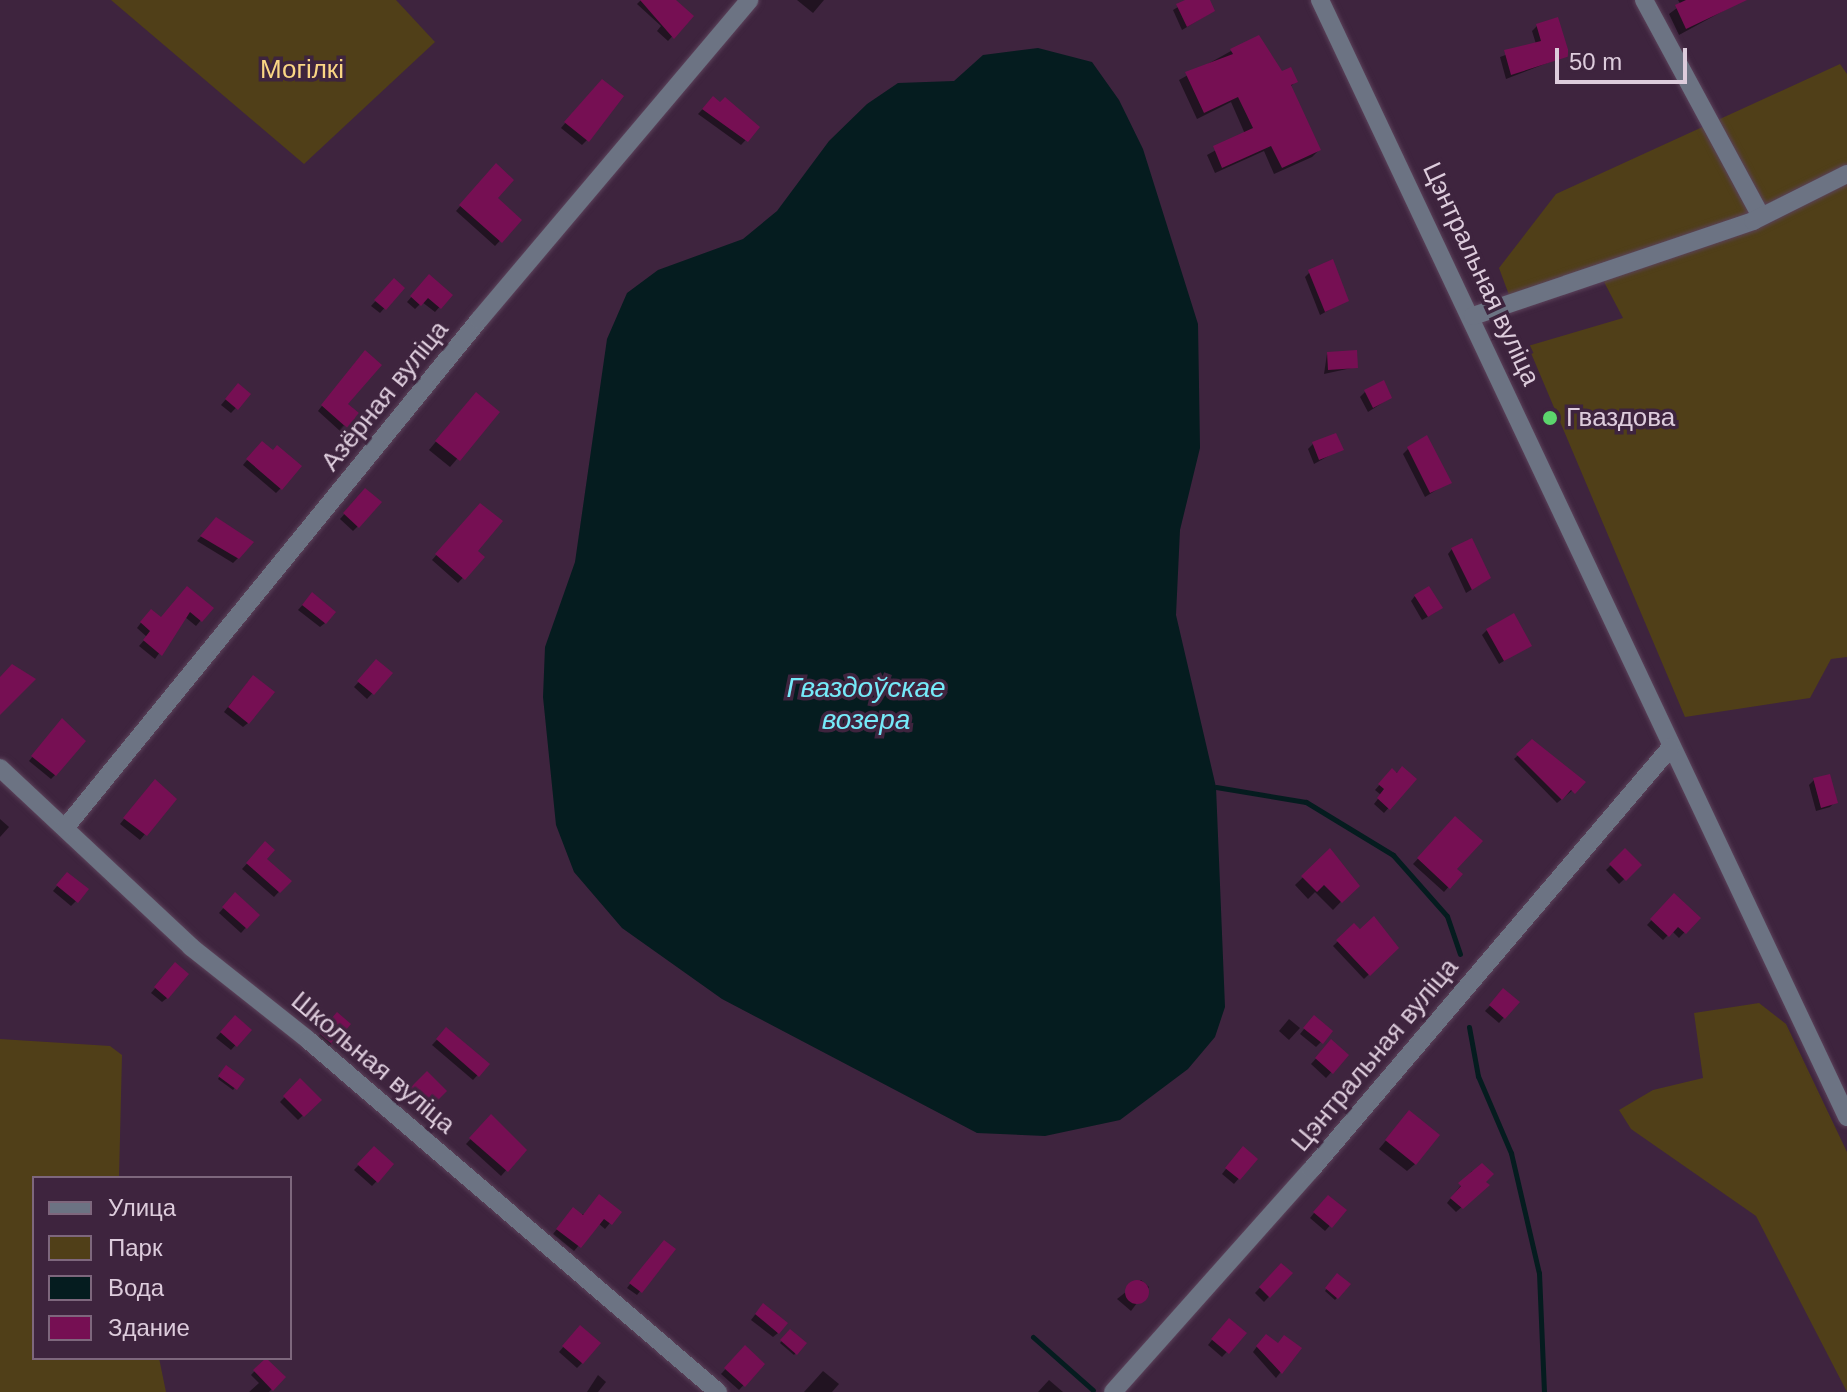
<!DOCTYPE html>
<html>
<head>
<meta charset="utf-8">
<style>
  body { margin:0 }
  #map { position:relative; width:1847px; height:1392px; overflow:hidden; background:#3e243e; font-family:Arial,sans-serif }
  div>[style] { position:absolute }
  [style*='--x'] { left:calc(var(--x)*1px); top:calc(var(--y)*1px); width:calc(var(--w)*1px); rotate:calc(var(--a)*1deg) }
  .green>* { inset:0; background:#503f18 }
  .water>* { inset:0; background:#051c1f }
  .shadow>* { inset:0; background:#0007 }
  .stream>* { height:5px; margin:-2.5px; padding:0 2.5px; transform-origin:2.5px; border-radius:2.5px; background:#051c1f }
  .building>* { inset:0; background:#760f53 }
  .round { border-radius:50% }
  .roads { filter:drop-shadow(0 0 2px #5b425a) drop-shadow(0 0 2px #5b425a) }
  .minor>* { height:18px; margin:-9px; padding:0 9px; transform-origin:9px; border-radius:9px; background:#6c7383 }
  .dots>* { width:22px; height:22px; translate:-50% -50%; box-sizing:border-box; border:4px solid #3e243e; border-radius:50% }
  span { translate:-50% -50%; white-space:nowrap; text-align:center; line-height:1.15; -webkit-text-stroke:7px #3e243e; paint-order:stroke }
  .park-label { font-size:26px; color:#fad684 }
  .street-label { font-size:26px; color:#ddccdc }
  .poi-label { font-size:26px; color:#ddccdc }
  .left { translate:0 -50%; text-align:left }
  .water-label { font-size:28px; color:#75eaf9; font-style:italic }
  .legend { position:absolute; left:32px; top:1176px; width:260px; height:184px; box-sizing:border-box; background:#3e243e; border:2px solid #7e677d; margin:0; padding:10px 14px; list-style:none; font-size:24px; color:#ddccdc }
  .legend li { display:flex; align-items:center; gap:16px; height:40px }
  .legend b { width:40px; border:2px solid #7e677d }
  .scale { position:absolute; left:1555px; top:48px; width:132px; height:36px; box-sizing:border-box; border:4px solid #ddccdc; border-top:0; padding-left:10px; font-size:24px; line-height:28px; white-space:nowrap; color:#ddccdc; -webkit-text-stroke:6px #3e243e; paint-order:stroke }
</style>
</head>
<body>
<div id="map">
  <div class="green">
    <i style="clip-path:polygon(111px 0,396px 0,435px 42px,304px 164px)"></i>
    <i style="clip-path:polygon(1840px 64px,1847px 74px,1847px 657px,1831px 659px,1810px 698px,1685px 717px,1528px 346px,1623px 318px,1603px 280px,1512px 303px,1499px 268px,1556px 194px)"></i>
    <i style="clip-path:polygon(1759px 1003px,1786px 1024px,1847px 1152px,1847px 1392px,1756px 1216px,1631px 1129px,1619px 1110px,1653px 1090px,1703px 1078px,1694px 1013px)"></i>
    <i style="clip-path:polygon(0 1039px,110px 1046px,122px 1055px,119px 1178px,34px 1178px,34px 1358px,159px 1358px,166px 1392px,0 1392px)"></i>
  </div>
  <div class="water">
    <i style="clip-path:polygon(1038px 48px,1092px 62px,1119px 100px,1143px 149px,1198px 324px,1200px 448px,1180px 530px,1176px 615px,1216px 787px,1225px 1007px,1215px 1037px,1188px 1069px,1120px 1120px,1045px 1136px,977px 1133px,722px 999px,622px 928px,574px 872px,556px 825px,543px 697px,545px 647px,575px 562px,607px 339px,627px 293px,658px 270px,743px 239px,777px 211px,829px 141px,867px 104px,898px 83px,954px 81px,983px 55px)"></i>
  </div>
  <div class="shadow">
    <i style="clip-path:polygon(641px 0,672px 0,691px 16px,668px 41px,657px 31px,661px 26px,637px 4px)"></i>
    <i style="clip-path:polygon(797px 0,824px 0,813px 13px)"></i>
    <i style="clip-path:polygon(1190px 0,1208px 0,1207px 15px,1182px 30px,1173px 10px)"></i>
    <i style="clip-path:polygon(1678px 0,1731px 0,1734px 5px,1679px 35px,1669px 14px,1681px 5px)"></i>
    <i style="clip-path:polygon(1537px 26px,1568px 55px,1506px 79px,1500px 57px,1536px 44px,1532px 31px)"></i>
    <i style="clip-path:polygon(1231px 51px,1296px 81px,1290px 87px,1319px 150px,1312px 157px,1274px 174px,1264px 151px,1215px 173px,1207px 155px,1245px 134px,1231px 102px,1197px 119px,1179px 80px)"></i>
    <i style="clip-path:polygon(597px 86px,587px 140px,582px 145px,561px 128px)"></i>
    <i style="clip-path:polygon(713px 98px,757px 128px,741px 145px,698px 114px)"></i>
    <i style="clip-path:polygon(496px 165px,495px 198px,519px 220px,495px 246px,456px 211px)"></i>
    <i style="clip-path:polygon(1310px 272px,1347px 300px,1320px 315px,1305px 277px)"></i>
    <i style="clip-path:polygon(429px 277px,450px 295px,435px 312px,422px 302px,415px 309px,407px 302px)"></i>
    <i style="clip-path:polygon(394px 281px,402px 288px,380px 313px,371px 306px)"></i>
    <i style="clip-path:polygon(1327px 354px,1356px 367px,1324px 374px)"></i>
    <i style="clip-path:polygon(360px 357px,345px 404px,356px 414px,340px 431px,318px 411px)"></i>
    <i style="clip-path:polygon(238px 385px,249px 394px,231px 413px,221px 405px)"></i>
    <i style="clip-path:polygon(1365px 392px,1390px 398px,1368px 412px,1360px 397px)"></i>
    <i style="clip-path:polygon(468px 403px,497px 413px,450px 467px,429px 450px)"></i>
    <i style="clip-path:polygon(1313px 444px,1341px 449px,1314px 464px,1308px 449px)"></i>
    <i style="clip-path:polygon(257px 448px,281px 488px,276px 493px,243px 465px)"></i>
    <i style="clip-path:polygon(1408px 449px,1449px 482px,1425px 497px,1403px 454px)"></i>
    <i style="clip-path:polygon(366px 490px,358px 526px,353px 531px,340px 519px)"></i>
    <i style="clip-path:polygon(481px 505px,476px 551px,482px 557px,458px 583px,432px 560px)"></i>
    <i style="clip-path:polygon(212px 524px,238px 558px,233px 563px,197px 541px)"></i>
    <i style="clip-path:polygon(1452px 549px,1484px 582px,1466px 593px,1448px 554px)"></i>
    <i style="clip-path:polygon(183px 593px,211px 608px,196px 626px,185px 617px,155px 659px,139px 646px,147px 637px,137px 628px,146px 616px,161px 619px)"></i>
    <i style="clip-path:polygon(1415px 596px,1436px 612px,1422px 620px,1411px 601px)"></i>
    <i style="clip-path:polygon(307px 600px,325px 623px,320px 627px,298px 610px)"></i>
    <i style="clip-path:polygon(1487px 630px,1529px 645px,1499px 664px,1482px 635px)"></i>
    <i style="clip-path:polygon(377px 662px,390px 674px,367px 699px,354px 687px)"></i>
    <i style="clip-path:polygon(248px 682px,248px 723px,243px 727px,224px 712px)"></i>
    <i style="clip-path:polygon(59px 725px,55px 775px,51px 779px,29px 761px)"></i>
    <i style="clip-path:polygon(1532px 742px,1579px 785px,1557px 803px,1514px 759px)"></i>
    <i style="clip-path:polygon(1392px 771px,1414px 779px,1384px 813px,1374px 804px,1381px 795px,1375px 790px)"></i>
    <i style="clip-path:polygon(1814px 780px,1835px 802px,1830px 807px,1816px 811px,1809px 785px)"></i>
    <i style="clip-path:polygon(151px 786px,174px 799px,140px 840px,120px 824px)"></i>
    <i style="clip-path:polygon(0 819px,9px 827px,0 837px)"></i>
    <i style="clip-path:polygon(1455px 819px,1455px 869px,1460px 874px,1444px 892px,1413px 864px)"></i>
    <i style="clip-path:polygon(265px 844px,264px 859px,289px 881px,274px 897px,242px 869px)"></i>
    <i style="clip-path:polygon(1330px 851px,1357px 885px,1333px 910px,1315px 892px,1308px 899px,1295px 885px)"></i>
    <i style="clip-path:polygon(1625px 851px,1639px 865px,1619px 884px,1606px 870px)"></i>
    <i style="clip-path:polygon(63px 879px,76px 901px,71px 906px,53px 891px)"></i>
    <i style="clip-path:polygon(235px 895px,257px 915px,241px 933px,219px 913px)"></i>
    <i style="clip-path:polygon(1674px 896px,1698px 918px,1679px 938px,1672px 931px,1663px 940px,1647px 925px)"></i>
    <i style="clip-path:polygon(1354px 926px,1396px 948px,1364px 979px,1333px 946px)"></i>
    <i style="clip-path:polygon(171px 970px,167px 998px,162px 1002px,151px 993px)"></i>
    <i style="clip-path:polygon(1504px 991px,1517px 1002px,1499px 1023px,1485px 1011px)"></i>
    <i style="clip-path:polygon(1289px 1019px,1300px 1028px,1289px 1040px,1279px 1031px)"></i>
    <i style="clip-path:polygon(332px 1020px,348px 1024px,327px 1049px,316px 1039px)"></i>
    <i style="clip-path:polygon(230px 1022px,249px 1030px,231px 1050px,216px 1038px)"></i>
    <i style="clip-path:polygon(1309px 1023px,1321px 1042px,1316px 1047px,1300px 1034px)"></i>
    <i style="clip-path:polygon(446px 1030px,487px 1065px,473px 1080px,432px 1045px)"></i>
    <i style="clip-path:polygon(1331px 1042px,1346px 1056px,1326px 1078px,1311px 1064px)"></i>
    <i style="clip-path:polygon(226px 1067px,242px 1079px,233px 1090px,218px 1079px)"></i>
    <i style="clip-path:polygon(427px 1074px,444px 1091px,422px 1113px,405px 1096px)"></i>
    <i style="clip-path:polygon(300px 1081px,319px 1100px,298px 1120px,280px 1102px)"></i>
    <i style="clip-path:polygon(491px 1117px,524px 1150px,501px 1176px,466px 1144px)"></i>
    <i style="clip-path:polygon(1402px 1121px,1415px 1164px,1407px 1171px,1379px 1149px)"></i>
    <i style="clip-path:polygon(374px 1149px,392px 1165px,372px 1186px,354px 1170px)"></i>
    <i style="clip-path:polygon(1238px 1154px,1255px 1159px,1234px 1184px,1222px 1174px)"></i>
    <i style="clip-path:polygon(1472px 1171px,1487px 1185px,1456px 1212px,1447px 1203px)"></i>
    <i style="clip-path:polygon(1323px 1202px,1344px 1210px,1325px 1231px,1310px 1218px)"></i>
    <i style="clip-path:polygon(619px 1212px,605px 1229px,598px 1223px,574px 1251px,553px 1234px,569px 1215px)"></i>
    <i style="clip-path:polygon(660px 1246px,674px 1250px,637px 1295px,627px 1288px)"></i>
    <i style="clip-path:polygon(1281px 1265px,1290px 1274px,1264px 1302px,1255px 1293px)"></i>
    <i style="clip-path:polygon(1337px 1276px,1348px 1285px,1335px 1300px,1325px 1291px)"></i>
    <i style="clip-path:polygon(1141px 1280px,1149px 1287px,1131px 1311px,1117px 1299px)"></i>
    <i style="clip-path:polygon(758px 1311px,778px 1333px,773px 1337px,751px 1320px)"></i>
    <i style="clip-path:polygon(1224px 1325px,1244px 1333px,1222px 1357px,1208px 1345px)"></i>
    <i style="clip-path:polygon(576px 1332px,582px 1363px,577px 1368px,559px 1352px)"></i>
    <i style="clip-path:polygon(790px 1332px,804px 1343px,794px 1355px,780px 1343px)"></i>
    <i style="clip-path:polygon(1261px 1341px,1299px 1349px,1276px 1378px,1253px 1352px)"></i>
    <i style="clip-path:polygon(745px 1348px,763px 1364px,739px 1390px,721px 1374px)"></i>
    <i style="clip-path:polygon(265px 1360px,283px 1377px,269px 1392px,249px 1392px,259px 1383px,251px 1375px)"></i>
    <i style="clip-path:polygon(823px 1371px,839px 1384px,832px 1392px,804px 1392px)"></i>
    <i style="clip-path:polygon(598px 1375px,606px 1382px,598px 1392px,587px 1392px)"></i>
    <i style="clip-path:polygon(1049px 1380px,1063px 1392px,1038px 1392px)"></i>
  </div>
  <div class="stream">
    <i style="--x:1216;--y:787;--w:91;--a:9.5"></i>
    <i style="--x:1306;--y:802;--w:102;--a:31.3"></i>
    <i style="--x:1393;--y:855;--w:81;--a:48.5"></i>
    <i style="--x:1447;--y:916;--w:40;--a:71.1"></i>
    <i style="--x:1469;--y:1027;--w:50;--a:79.6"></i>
    <i style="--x:1478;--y:1076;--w:84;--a:66.8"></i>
    <i style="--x:1511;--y:1153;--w:123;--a:76.9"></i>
    <i style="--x:1539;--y:1273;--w:119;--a:87.6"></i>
    <i style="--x:1033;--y:1337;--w:80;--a:41.5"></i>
  </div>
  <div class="building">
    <i style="clip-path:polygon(640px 0,676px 0,694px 16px,674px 39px)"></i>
    <i style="clip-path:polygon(1185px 0,1210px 0,1215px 11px,1187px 27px,1176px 4px)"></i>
    <i style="clip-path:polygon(1686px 0,1747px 0,1686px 29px,1675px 5px)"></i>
    <i style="clip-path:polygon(1558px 17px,1570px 56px,1511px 75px,1504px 50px,1541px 41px,1536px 24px)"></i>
    <i style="clip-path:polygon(1259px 35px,1282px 71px,1291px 67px,1298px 82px,1291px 85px,1321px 150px,1282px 168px,1271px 146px,1222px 168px,1213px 146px,1253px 128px,1238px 97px,1204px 113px,1185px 72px,1233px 54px,1230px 49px)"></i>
    <i style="clip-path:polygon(602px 79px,624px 96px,589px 142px,564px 122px)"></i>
    <i style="clip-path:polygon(713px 96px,720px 102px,725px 97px,760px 127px,748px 142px,702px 109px)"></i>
    <i style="clip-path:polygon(496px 163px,514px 180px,498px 198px,522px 220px,502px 243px,459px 205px)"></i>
    <i style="clip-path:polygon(1333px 259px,1349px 301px,1325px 312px,1308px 270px)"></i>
    <i style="clip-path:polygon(429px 274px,453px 295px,441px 309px,428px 298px,421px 306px,410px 296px)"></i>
    <i style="clip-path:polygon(394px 278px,405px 288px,386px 310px,374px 300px)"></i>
    <i style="clip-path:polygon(365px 350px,382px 365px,348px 404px,359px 413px,347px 428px,321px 405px)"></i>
    <i style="clip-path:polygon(1357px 350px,1358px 368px,1328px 370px,1327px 352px)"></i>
    <i style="clip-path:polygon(1384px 380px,1392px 398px,1373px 408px,1364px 390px)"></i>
    <i style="clip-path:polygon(238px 383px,251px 394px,238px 410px,225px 399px)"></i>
    <i style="clip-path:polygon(476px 392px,500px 412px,460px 461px,435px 441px)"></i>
    <i style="clip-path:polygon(1336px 433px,1344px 450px,1319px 460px,1312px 442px)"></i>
    <i style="clip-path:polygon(1427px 435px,1452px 483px,1430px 493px,1407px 447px)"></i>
    <i style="clip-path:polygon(262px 441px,273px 450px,277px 445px,302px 466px,282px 490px,246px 459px)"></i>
    <i style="clip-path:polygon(365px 488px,382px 502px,359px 528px,343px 513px)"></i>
    <i style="clip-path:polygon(480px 503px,503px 521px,478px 551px,485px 557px,465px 580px,435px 554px)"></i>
    <i style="clip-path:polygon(216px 517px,254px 542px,239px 559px,200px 536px)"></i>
    <i style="clip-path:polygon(1472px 538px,1491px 578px,1472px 590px,1451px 548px)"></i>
    <i style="clip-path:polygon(187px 586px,214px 608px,202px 622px,190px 612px,162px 656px,143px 640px,150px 631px,140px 622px,151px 609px,161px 617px)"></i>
    <i style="clip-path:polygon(1429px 586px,1443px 608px,1428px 617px,1414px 595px)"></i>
    <i style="clip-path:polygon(312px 592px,336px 612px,326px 624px,302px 605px)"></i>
    <i style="clip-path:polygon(1514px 613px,1532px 646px,1504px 661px,1486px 629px)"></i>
    <i style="clip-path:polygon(376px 659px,393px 673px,374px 695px,357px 681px)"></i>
    <i style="clip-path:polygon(12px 664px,36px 679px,0 715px,0 677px)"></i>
    <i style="clip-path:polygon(253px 675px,275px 692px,249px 724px,228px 707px)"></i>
    <i style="clip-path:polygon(62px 718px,86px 741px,56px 776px,31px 756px)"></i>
    <i style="clip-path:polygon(1532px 739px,1586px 782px,1575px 794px,1571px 790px,1562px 800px,1516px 754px)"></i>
    <i style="clip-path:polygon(1402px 766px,1417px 779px,1390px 810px,1377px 798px,1384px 789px,1378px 784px,1392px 768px,1397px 773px)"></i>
    <i style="clip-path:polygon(1830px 774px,1838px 803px,1821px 808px,1813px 778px)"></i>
    <i style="clip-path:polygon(155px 779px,177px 799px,147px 836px,123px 818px)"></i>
    <i style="clip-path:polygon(1455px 816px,1483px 841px,1457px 869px,1463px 874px,1450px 889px,1417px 858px)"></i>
    <i style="clip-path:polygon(265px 841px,275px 850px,267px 859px,292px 881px,280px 893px,246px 863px)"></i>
    <i style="clip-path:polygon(1330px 848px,1360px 886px,1342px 903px,1324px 885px,1317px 892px,1301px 876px)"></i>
    <i style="clip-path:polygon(1625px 848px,1642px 865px,1626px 881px,1609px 864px)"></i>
    <i style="clip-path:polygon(67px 872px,89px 889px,78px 903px,56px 885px)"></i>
    <i style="clip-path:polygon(235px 892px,260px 915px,247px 929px,222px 907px)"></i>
    <i style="clip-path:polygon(1674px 893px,1701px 918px,1686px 934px,1678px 927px,1669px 937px,1650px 919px)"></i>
    <i style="clip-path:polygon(1374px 916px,1399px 948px,1370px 976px,1336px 940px,1354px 923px,1360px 929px)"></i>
    <i style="clip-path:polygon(175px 962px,189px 974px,168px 999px,154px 987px)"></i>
    <i style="clip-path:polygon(1503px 988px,1520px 1002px,1505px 1019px,1489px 1005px)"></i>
    <i style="clip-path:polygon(337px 1012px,351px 1024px,333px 1045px,319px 1033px)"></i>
    <i style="clip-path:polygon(235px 1015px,252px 1030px,237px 1047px,220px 1032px)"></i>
    <i style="clip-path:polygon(1314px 1015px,1333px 1031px,1323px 1044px,1303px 1028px)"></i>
    <i style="clip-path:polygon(446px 1027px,490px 1064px,479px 1077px,436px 1039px)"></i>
    <i style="clip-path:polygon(1331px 1039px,1349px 1055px,1333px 1074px,1315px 1058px)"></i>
    <i style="clip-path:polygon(226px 1065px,245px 1079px,237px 1090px,218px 1076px)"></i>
    <i style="clip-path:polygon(427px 1071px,447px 1091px,428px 1110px,408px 1090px)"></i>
    <i style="clip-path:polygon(300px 1078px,322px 1100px,304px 1117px,283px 1096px)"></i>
    <i style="clip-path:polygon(1409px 1110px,1440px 1135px,1416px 1165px,1385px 1140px)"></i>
    <i style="clip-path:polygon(491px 1114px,527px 1150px,508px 1172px,469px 1138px)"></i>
    <i style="clip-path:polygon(374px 1146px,394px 1164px,378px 1183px,357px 1164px)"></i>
    <i style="clip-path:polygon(1243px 1146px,1258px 1159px,1240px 1180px,1225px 1168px)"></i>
    <i style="clip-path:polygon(1482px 1163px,1494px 1174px,1486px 1182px,1490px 1185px,1463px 1209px,1450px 1198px,1461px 1186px,1458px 1183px)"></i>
    <i style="clip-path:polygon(599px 1194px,622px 1212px,612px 1225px,604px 1219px,581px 1248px,556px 1229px,573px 1207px,583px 1215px)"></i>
    <i style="clip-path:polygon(1328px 1195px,1347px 1210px,1332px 1228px,1313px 1212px)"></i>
    <i style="clip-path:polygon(664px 1240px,676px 1249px,642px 1293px,629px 1283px)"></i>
    <i style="clip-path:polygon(1281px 1263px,1293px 1273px,1270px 1298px,1259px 1287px)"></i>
    <i style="clip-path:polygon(1337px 1273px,1351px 1284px,1338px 1299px,1325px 1288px)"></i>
    <i class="round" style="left:1125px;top:1280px;width:24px;height:24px"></i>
    <i style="clip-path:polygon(763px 1303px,788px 1323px,779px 1334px,755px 1314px)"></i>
    <i style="clip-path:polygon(1229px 1318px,1247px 1333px,1229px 1354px,1211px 1339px)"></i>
    <i style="clip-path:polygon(580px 1325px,601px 1343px,583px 1364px,562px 1346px)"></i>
    <i style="clip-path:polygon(790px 1329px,807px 1343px,797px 1355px,780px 1340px)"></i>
    <i style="clip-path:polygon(1266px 1334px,1278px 1343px,1284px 1335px,1302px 1348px,1282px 1374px,1256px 1346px)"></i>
    <i style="clip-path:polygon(745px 1345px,765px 1364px,745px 1387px,724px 1368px)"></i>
    <i style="clip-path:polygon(266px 1358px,286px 1377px,273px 1391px,253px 1370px)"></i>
  </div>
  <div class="roads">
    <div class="minor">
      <i style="--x:1320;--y:0;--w:1235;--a:64.74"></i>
      <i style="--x:1644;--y:0;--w:246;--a:61.6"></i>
      <i style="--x:1473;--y:316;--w:296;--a:-18.7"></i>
      <i style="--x:1753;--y:221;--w:105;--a:-26.6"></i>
      <i style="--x:0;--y:768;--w:262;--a:43.1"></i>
      <i style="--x:191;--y:947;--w:148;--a:38.4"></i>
      <i style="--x:307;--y:1039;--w:542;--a:40.66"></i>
      <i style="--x:65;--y:828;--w:655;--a:-50.82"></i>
      <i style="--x:479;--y:320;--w:419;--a:-49.8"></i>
      <i style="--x:1113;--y:1392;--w:297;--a:-48.3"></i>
      <i style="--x:1311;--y:1170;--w:555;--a:-49.6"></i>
    </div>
  </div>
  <div class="dots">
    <i style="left:1550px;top:418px;background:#5cd56d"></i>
  </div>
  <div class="park-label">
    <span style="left:302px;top:70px">Могілкі</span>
  </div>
  <div class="street-label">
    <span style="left:1481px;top:274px;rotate:65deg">Цэнтральная вуліца</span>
    <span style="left:385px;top:396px;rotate:-51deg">Азёрная вуліца</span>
    <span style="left:1375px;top:1055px;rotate:-50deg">Цэнтральная вуліца</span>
    <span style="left:373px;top:1063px;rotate:40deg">Школьная вуліца</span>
  </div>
  <div class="poi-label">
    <span class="left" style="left:1566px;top:418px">Гваздова</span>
  </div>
  <div class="water-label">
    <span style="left:866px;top:704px">Гваздоўскае<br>возера</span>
  </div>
  <ul class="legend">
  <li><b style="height:10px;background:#6c7383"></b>Улица</li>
  <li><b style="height:22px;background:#503f18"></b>Парк</li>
  <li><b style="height:22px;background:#051c1f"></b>Вода</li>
  <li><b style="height:22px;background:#760f53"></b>Здание</li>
  </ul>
  <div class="scale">50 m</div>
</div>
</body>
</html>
